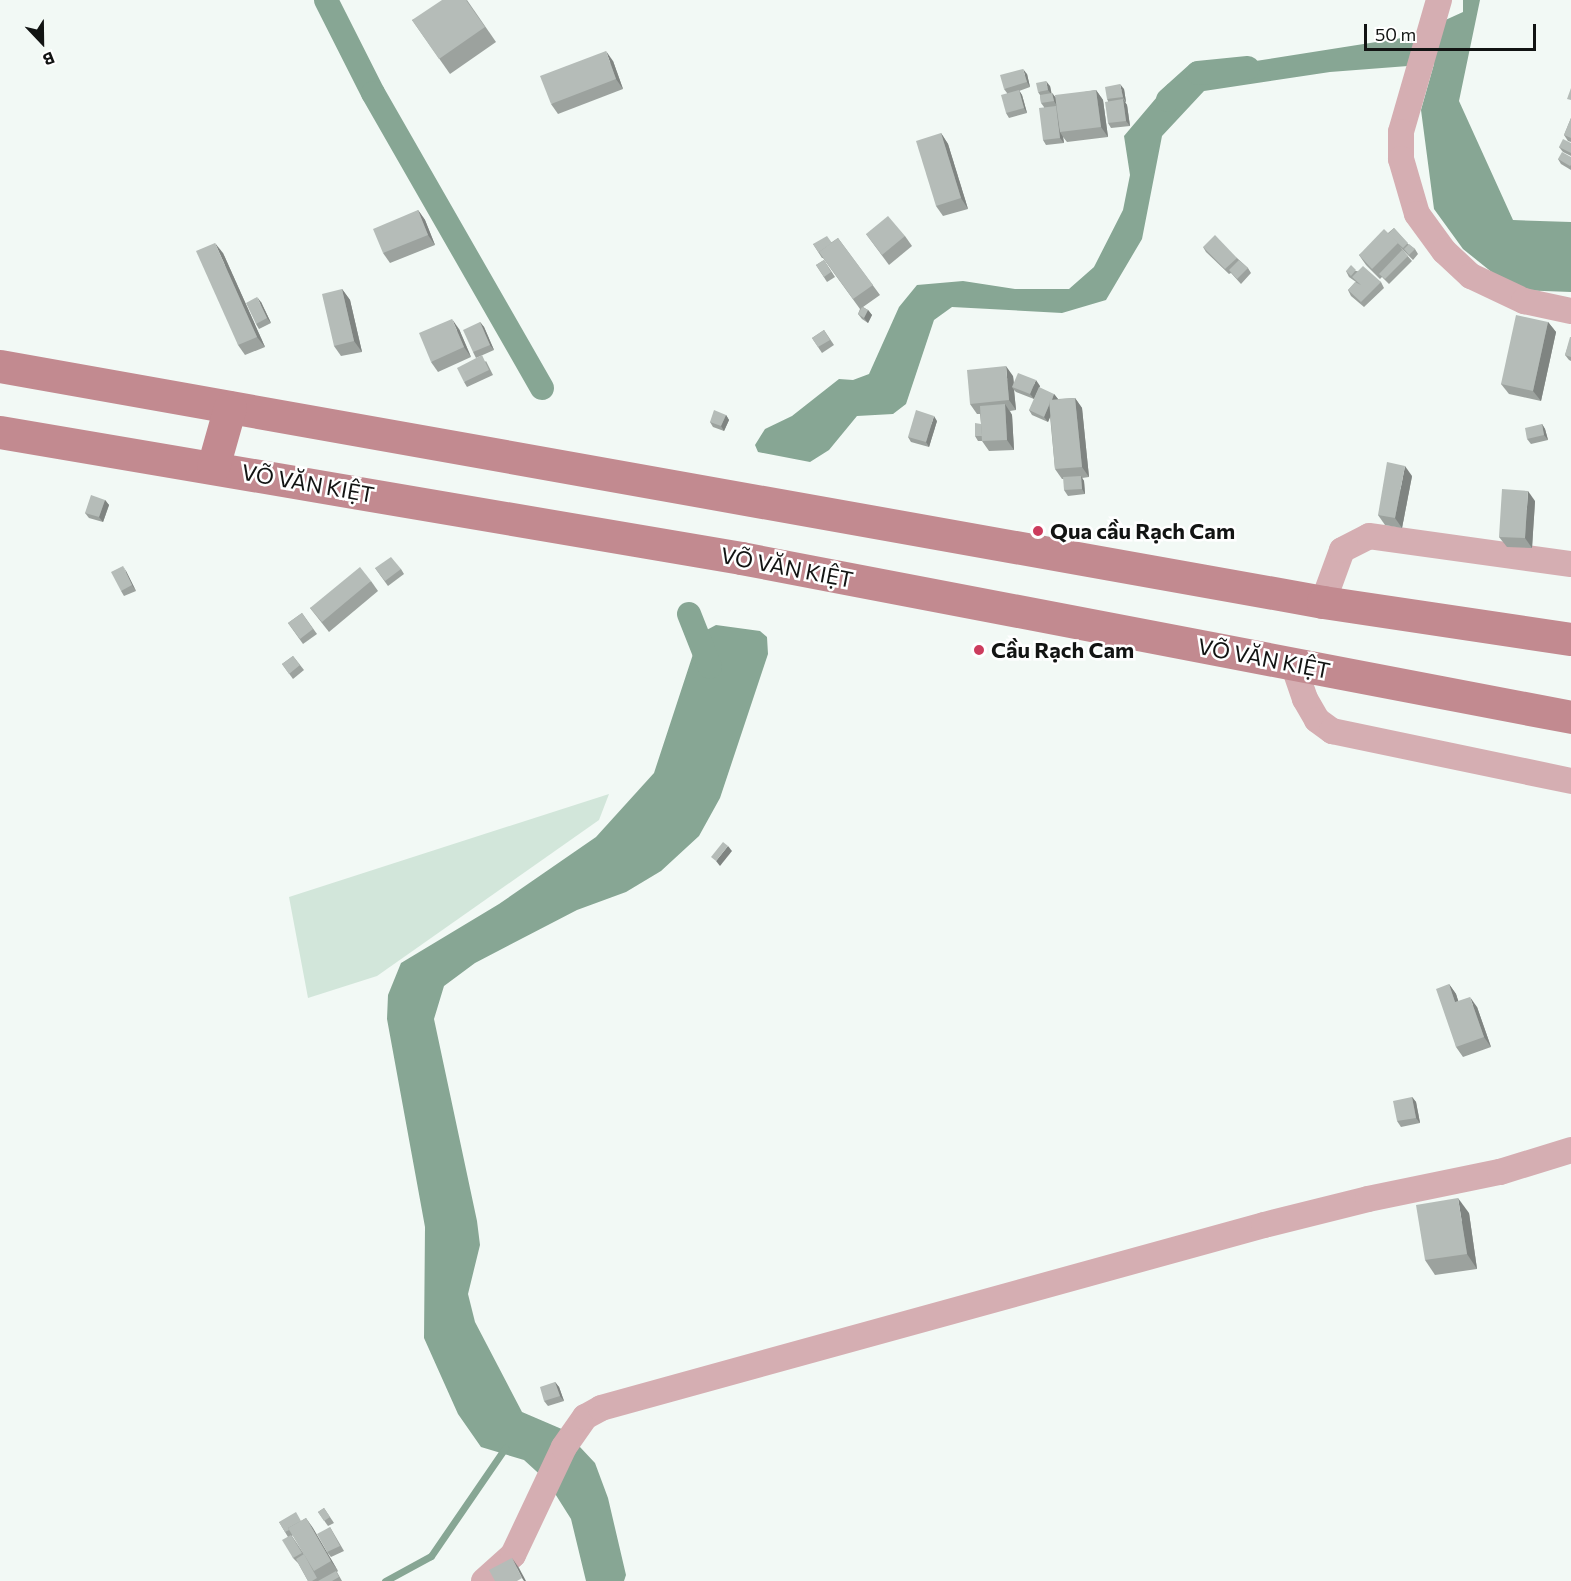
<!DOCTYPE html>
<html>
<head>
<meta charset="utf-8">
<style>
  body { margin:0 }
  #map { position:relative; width:1571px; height:1581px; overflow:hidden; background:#f2f9f5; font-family:Commissioner,sans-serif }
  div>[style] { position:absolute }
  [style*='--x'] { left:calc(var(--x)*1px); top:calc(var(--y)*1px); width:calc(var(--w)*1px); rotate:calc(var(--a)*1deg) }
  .green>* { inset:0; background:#d2e6da }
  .water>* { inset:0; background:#87a694 }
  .stream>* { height:7px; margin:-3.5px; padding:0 3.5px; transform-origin:3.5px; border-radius:3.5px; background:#87a694 }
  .canal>* { height:24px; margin:-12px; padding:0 12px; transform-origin:12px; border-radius:12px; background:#87a694 }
  .street>* { height:26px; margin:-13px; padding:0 13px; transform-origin:13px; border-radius:13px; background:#d5aeb2 }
  .secondary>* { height:33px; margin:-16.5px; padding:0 16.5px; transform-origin:16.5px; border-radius:16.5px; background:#c28a90 }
  .wall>* { inset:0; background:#9ca29e }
  .shaded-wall>* { inset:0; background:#7f8481 }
  .building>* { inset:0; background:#b5bcb8 }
  .dots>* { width:16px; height:16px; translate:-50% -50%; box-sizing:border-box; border:3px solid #fff; border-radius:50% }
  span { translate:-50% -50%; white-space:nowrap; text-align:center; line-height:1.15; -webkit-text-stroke:5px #fff; paint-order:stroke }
  .street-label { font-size:22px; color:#121413 }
  .poi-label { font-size:22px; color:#121413; font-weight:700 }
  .left { translate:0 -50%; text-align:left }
  .north { position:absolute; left:12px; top:12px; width:60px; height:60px; -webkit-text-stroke:4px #fff; paint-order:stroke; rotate:158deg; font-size:16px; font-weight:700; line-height:24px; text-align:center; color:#121413 }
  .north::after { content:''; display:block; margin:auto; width:21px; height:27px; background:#121413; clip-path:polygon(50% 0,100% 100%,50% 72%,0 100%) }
  .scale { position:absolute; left:1364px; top:24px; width:172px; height:27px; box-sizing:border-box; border:3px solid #121413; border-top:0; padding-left:8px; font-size:18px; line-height:21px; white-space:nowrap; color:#121413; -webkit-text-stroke:4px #fff; paint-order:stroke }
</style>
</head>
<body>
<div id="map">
  <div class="green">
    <i style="clip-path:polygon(609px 794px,599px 820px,377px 976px,308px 998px,289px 897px)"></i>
  </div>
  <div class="water">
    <i style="clip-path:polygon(1463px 0,1480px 0,1459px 101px,1513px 220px,1571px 222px,1571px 292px,1514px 290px,1463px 249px,1434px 209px,1421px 110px,1434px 64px,1330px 72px,1204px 91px,1162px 136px,1142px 239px,1106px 300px,1062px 313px,952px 307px,934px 320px,906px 404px,893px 414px,857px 416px,829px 450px,810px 462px,758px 452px,755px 445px,765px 429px,792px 416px,839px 379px,853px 380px,869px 374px,899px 307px,917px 285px,963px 281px,1015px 289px,1069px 289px,1094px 267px,1123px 210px,1130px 175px,1124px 136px,1168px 84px,1249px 62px,1408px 37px,1463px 12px)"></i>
    <i style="clip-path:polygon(716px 625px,760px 631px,767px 637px,768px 654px,720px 798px,699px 836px,661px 871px,626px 892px,577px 910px,475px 963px,444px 986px,434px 1019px,477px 1221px,480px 1245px,468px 1294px,475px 1322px,522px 1412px,564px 1430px,595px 1463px,608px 1498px,626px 1575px,624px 1581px,586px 1581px,571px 1519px,547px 1481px,524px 1460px,481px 1447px,458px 1414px,424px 1338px,425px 1227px,387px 1019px,388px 995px,401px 963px,499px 904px,596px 837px,654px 773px,697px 642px,701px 633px)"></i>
  </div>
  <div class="stream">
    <i style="--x:385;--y:1581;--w:52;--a:-28.5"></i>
    <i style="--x:431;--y:1556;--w:131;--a:-55.6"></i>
  </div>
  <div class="canal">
    <i style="--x:326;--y:0;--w:104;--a:63.2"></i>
    <i style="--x:373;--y:93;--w:340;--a:60.2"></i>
    <i style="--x:1168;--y:100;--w:40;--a:-42"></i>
    <i style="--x:1198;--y:73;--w:50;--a:-5.7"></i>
    <i style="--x:689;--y:614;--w:57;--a:68.4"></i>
  </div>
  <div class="street">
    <i style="--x:1439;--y:0;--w:137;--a:106.1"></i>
    <i style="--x:1401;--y:132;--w:27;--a:90"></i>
    <i style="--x:1401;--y:159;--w:57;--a:73.8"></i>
    <i style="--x:1417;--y:214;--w:46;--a:53.9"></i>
    <i style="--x:1444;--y:251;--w:37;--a:43"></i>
    <i style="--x:1471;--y:276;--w:59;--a:25.3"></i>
    <i style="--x:1524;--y:301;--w:48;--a:12"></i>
    <i style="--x:1323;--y:602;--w:55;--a:-69.9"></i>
    <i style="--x:1342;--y:550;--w:30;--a:-27"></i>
    <i style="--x:1369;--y:536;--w:204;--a:7.9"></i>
    <i style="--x:1293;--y:664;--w:37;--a:71"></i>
    <i style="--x:1305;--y:699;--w:24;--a:60"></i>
    <i style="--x:1317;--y:720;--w:19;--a:36"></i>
    <i style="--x:1332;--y:731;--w:244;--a:11.8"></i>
    <i style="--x:484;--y:1581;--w:39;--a:-42"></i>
    <i style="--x:513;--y:1555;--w:119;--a:-64.7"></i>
    <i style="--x:564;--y:1447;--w:37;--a:-55"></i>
    <i style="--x:585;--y:1417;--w:18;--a:-29"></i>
    <i style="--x:601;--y:1408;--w:688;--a:-15.43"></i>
    <i style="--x:1264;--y:1225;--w:107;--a:-14"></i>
    <i style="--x:1368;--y:1199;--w:135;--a:-11.6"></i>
    <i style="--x:1500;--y:1172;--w:74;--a:-17.2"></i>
  </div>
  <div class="secondary">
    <i style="--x:0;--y:366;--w:1344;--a:10.11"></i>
    <i style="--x:1323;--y:602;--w:251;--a:8.5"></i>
    <i style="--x:0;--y:432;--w:752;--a:9.65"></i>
    <i style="--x:741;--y:558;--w:845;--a:10.84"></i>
    <i style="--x:213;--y:467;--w:62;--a:-74.2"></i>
  </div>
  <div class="wall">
    <i style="clip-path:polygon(467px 0,496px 42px,450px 74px,412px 20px)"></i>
    <i style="clip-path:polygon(613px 61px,623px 89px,558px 114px,551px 104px)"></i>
    <i style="clip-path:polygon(1027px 74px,1030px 87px,1019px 91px,1022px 95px,1027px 113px,1009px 118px,1006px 113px,1007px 93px,1004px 89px)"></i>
    <i style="clip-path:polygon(1050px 86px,1051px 93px,1052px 93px,1055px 97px,1096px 90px,1103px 100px,1108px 137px,1067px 142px,1063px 137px,1064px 143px,1046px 145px,1043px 140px,1044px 107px,1041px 103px,1040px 95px,1038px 92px)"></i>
    <i style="clip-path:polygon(1124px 89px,1126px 102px,1125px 102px,1127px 105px,1130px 126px,1111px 128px,1108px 123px,1108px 101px,1107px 99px)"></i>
    <i style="clip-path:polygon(1571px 118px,1571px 142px,1568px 141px,1564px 135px)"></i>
    <i style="clip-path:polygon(941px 133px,948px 144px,968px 209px,943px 216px,936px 206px)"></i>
    <i style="clip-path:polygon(1571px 143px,1571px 156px,1563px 152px,1559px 147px)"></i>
    <i style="clip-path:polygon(1571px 157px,1571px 170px,1561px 164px,1558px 159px)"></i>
    <i style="clip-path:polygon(418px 210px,425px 220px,435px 245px,390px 263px,383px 253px)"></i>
    <i style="clip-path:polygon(1394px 228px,1408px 244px,1415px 249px,1418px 254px,1413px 260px,1400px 247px,1412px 261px,1389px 284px,1382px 277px,1380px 279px,1366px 265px,1359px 255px,1388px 233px)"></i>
    <i style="clip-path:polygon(866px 234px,905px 236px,912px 246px,889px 265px)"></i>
    <i style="clip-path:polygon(838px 238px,880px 295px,863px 307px,868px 310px,872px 315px,868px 323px,862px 319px,858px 314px,860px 309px,823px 258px,822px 258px,813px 244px,832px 242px)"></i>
    <i style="clip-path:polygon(1203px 247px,1237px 258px,1248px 268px,1251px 273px,1241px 284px,1231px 273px,1229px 274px,1206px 252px)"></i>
    <i style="clip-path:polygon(223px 253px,265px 347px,245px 355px,238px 345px)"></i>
    <i style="clip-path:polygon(824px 260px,835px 277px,827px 282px,816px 265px)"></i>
    <i style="clip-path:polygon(1346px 271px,1357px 271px,1381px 282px,1384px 288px,1364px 307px,1351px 296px,1348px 290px,1356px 282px,1349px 277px)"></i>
    <i style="clip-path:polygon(342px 289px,350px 300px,362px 352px,341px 356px,334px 346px)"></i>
    <i style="clip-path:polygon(261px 302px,271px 323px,259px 329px,256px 324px)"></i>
    <i style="clip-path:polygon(480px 322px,484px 327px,494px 350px,476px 358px,473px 352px)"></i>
    <i style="clip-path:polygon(1548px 322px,1556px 332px,1541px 401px,1509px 394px,1501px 384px)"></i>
    <i style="clip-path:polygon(459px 329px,471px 357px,438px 372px,431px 362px)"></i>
    <i style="clip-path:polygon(824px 330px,834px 345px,822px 353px,812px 338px)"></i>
    <i style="clip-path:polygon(1571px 337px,1571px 361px,1569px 360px,1565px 355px)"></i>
    <i style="clip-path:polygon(486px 361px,493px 375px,467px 387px,464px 382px)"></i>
    <i style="clip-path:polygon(1013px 376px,1014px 383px,1040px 386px,1034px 399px,1016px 392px,1014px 390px,1016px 410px,1010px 411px,1012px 415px,1014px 450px,989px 451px,982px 441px,978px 441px,975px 436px,981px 424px,980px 414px,977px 414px,970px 404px)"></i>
    <i style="clip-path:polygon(1054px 394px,1058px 399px,1075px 398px,1082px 408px,1089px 477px,1082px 478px,1084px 481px,1085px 494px,1068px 496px,1064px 490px,1064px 479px,1062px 479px,1055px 469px,1050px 416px,1048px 422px,1032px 415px,1029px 410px)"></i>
    <i style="clip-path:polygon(726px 415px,729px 420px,724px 431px,713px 427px,710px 422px)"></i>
    <i style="clip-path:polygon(937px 421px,929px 447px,911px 442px,908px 437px)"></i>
    <i style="clip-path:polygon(1542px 424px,1545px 429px,1548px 440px,1531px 444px,1527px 439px)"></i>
    <i style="clip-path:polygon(1412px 476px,1402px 528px,1385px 525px,1378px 515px)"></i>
    <i style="clip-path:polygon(105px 500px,109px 505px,103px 522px,89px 518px,85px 513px)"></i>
    <i style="clip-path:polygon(1535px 501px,1532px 548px,1507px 547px,1499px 537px)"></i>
    <i style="clip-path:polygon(375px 568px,401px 569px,404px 574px,388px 586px)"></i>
    <i style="clip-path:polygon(126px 571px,136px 591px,124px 596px,121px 591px)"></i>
    <i style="clip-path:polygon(371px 581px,378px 591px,329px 632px,310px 608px)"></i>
    <i style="clip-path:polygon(302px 613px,317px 634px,303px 644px,288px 623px)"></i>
    <i style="clip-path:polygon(293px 656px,304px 670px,293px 679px,282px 664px)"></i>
    <i style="clip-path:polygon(1449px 984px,1456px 994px,1458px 1001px,1477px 1007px,1491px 1047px,1463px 1057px,1456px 1047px)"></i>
    <i style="clip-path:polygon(1412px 1097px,1416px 1102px,1420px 1123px,1401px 1127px,1397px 1121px)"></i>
    <i style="clip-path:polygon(1469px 1213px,1477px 1269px,1435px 1275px,1425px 1260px)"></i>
    <i style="clip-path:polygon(555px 1382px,559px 1387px,564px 1401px,548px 1406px,544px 1401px)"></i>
    <i style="clip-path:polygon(324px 1508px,334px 1523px,328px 1526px,318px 1512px)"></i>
    <i style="clip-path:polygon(evenodd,306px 1518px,338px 1571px,337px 1572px,342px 1581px,308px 1581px,298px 1563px,293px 1558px,288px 1537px,279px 1522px,301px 1521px,306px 1518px,293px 1535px,306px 1557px,292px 1536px,293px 1535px)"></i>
    <i style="clip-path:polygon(330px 1527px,344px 1551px,331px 1557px,327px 1552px)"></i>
  </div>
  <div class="shaded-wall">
    <i style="clip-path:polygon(606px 51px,613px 61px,623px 89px,616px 79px)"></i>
    <i style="clip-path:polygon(1023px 69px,1027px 74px,1030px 87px,1027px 82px)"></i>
    <i style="clip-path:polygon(1046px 81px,1050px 86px,1052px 95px,1048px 90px)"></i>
    <i style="clip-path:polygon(1120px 84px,1124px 89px,1126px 102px,1123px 97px)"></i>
    <i style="clip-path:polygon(1019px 90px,1022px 95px,1027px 113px,1024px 108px)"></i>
    <i style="clip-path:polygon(1096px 90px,1103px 100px,1108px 137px,1101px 127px)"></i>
    <i style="clip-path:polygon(1052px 93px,1056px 98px,1057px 106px,1054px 101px)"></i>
    <i style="clip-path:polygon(1123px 99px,1127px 105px,1130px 126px,1126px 121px)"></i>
    <i style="clip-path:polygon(1056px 106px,1060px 132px,1063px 137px,1064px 143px,1060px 138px)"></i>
    <i style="clip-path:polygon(941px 133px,948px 144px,968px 209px,961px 198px)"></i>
    <i style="clip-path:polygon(418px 210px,425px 220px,435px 245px,428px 235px)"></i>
    <i style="clip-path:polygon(215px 243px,223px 253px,265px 347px,257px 337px)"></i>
    <i style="clip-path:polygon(342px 289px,350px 300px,362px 352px,354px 341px)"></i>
    <i style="clip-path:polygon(257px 297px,261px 302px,271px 323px,267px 318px)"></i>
    <i style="clip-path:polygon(868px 310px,872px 315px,868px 323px,864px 318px)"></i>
    <i style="clip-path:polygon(452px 319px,459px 329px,471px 357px,464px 347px)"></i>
    <i style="clip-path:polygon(480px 322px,484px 327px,494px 350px,490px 345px)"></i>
    <i style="clip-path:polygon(1548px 322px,1556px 332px,1541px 401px,1533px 391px)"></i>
    <i style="clip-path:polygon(1006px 366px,1013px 376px,1014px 387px,1012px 387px,1014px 390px,1016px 410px,1009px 400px)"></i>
    <i style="clip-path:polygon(1036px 380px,1040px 386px,1034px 399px,1030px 394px)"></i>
    <i style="clip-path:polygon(1054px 394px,1058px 399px,1048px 422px,1044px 417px)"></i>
    <i style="clip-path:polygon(1075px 398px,1082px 408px,1089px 477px,1082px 467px)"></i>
    <i style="clip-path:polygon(1005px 404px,1012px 415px,1014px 450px,1007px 440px)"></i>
    <i style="clip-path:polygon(726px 415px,729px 420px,724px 431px,721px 426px)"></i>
    <i style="clip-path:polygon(934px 416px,937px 421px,929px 447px,926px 442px)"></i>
    <i style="clip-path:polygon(1542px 424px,1545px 429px,1548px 440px,1544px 435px)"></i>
    <i style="clip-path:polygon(1405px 466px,1412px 476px,1402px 528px,1395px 518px)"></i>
    <i style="clip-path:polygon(1081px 476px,1084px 481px,1085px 494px,1082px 489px)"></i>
    <i style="clip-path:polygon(1528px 491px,1535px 501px,1532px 548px,1525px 538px)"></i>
    <i style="clip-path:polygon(105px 500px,109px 505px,103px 522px,99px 517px)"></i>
    <i style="clip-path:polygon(123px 566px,126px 571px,136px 591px,132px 585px)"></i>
    <i style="clip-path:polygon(728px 846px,732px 851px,720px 866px,716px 861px)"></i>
    <i style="clip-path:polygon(1449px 984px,1456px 994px,1462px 1012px,1455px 1002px)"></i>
    <i style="clip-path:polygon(1470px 997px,1477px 1007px,1491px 1047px,1484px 1037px)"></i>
    <i style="clip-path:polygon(1412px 1097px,1416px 1102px,1420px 1123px,1416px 1118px)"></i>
    <i style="clip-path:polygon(1458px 1198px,1469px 1213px,1477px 1269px,1467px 1254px)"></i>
    <i style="clip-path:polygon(555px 1382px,559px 1387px,564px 1401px,560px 1396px)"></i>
    <i style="clip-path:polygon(306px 1518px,313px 1528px,338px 1571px,331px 1561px)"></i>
    <i style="clip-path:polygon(512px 1558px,519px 1568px,526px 1581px,524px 1581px,522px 1578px)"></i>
  </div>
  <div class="building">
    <i style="clip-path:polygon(442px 0,466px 0,485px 27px,439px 59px,412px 20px)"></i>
    <i style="clip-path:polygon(606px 51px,616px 79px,551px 104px,540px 76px)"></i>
    <i style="clip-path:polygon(1023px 69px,1027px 82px,1004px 89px,1000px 75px)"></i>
    <i style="clip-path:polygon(1046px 81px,1048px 90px,1038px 92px,1036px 83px)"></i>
    <i style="clip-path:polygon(1120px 84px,1123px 97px,1107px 99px,1105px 87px)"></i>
    <i style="clip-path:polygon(1571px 88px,1571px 100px,1567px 99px)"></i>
    <i style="clip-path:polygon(1019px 90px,1024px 108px,1006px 113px,1001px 95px)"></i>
    <i style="clip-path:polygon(1096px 90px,1101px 127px,1060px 132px,1055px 95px)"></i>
    <i style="clip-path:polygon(1052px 93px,1054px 101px,1041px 103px,1040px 95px)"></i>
    <i style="clip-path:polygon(1123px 99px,1126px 121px,1108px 123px,1105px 102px)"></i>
    <i style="clip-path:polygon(1056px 106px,1060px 138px,1043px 140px,1039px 108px)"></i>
    <i style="clip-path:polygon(1571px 118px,1571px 138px,1564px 135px)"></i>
    <i style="clip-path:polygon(941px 133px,961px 198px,936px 206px,916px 141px)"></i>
    <i style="clip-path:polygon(1563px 139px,1571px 143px,1571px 153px,1559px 147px)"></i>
    <i style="clip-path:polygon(1562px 152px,1571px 157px,1571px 165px,1570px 166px,1558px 159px)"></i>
    <i style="clip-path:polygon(418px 210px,428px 235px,383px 253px,373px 229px)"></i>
    <i style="clip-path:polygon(888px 216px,905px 236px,882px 255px,866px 234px)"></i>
    <i style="clip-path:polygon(1394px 228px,1408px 243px,1403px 248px,1388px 234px)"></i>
    <i style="clip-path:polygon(1384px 229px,1398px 243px,1372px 269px,1359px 255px)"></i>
    <i style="clip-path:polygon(1215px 235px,1237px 258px,1225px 269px,1203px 247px)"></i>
    <i style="clip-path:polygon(827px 236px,832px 243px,819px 252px,819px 253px,813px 244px)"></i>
    <i style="clip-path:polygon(838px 238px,873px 285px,853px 299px,819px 252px)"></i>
    <i style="clip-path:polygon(215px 243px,257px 337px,238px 345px,196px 251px)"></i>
    <i style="clip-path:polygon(1409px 244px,1415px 249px,1409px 255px,1404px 249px)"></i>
    <i style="clip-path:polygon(1402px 250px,1408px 256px,1385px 279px,1379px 274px)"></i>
    <i style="clip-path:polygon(824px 260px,831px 272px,824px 277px,816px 265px)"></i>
    <i style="clip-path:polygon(1239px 260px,1248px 268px,1237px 279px,1229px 270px)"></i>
    <i style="clip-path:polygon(1351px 265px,1356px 270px,1351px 276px,1346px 271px)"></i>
    <i style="clip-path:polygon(1363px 266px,1381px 282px,1361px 302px,1348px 290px,1355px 282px,1361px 285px,1352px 277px)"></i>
    <i style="clip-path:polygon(342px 289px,354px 341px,334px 346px,322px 294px)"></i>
    <i style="clip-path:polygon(257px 297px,267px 318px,256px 324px,246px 303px)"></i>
    <i style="clip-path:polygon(862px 307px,868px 310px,864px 318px,858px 314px)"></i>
    <i style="clip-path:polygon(1516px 315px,1548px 322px,1533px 391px,1501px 384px)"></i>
    <i style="clip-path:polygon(452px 319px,464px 347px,431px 362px,419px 333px)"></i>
    <i style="clip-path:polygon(480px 322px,490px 345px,473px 352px,463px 330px)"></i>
    <i style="clip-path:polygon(824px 330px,830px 340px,818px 347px,812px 338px)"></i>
    <i style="clip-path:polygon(1570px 337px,1571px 337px,1571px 357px,1565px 355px)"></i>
    <i style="clip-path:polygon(482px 355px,489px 370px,464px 382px,457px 368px)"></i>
    <i style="clip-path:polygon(1006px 366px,1009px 400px,970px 404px,967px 370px)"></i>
    <i style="clip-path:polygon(1018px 373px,1036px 380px,1030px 394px,1012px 387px)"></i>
    <i style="clip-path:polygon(1039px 387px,1054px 394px,1052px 400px,1049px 400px,1049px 405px,1044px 417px,1029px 410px)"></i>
    <i style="clip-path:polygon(1075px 398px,1082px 467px,1055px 469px,1049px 400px)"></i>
    <i style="clip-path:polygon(1005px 404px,1007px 440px,982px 441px,980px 406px)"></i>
    <i style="clip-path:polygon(714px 410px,726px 415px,721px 426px,710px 422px)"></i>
    <i style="clip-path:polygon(916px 410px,934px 416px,926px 442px,908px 437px)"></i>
    <i style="clip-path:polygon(975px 423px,981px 424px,982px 436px,975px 436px)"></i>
    <i style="clip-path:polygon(1542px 424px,1544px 435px,1527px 439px,1525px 428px)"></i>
    <i style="clip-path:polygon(1387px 462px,1405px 466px,1395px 518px,1378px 515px)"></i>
    <i style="clip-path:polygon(1081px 476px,1082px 489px,1064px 490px,1063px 477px)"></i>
    <i style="clip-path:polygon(1502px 489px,1528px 491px,1525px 538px,1499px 537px)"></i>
    <i style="clip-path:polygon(91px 495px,105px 500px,99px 517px,85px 513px)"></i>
    <i style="clip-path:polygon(391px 557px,401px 569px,385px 581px,375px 568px)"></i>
    <i style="clip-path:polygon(123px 566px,132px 585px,121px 591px,111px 572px)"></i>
    <i style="clip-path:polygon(360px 567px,371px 581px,322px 622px,310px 608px)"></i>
    <i style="clip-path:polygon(302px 613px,313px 629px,300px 639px,288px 623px)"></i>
    <i style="clip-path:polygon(293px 656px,300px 665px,289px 674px,282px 664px)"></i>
    <i style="clip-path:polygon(723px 842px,728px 846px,716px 861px,711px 857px)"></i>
    <i style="clip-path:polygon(1449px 984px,1455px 1002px,1470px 997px,1484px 1037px,1456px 1047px,1436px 989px)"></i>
    <i style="clip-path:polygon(1412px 1097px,1416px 1118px,1397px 1121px,1393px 1101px)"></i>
    <i style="clip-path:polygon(1458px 1198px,1467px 1254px,1425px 1260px,1416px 1205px)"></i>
    <i style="clip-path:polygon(555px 1382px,560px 1396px,544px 1401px,540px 1387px)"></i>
    <i style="clip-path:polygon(324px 1508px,330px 1517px,324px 1521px,318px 1512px)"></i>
    <i style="clip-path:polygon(296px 1512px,301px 1521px,288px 1528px,289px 1530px,285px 1532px,279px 1522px)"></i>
    <i style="clip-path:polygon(306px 1518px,331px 1561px,314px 1571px,288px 1528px)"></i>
    <i style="clip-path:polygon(330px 1527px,340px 1546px,327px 1552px,317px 1534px)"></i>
    <i style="clip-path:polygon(291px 1535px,302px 1553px,293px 1558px,282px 1540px)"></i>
    <i style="clip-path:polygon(304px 1554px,317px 1578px,312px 1581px,308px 1581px,296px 1559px)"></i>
    <i style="clip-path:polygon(512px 1558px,522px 1578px,517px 1581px,495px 1581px,489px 1570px)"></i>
    <i style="clip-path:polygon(336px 1571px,339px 1577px,332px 1581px,318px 1581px)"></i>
  </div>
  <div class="dots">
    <i style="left:1038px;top:531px;background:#cc3c5d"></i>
    <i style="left:979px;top:650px;background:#cc3c5d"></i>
  </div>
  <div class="street-label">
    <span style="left:308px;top:483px;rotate:10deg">VÕ VĂN KIỆT</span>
    <span style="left:787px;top:567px;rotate:11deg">VÕ VĂN KIỆT</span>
    <span style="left:1264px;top:658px;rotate:11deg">VÕ VĂN KIỆT</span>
  </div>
  <div class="poi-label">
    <span class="left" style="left:1050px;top:531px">Qua cầu Rạch Cam</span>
    <span class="left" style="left:991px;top:650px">Cầu Rạch Cam</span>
  </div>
  <div class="north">B</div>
  <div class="scale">50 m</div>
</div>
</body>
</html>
